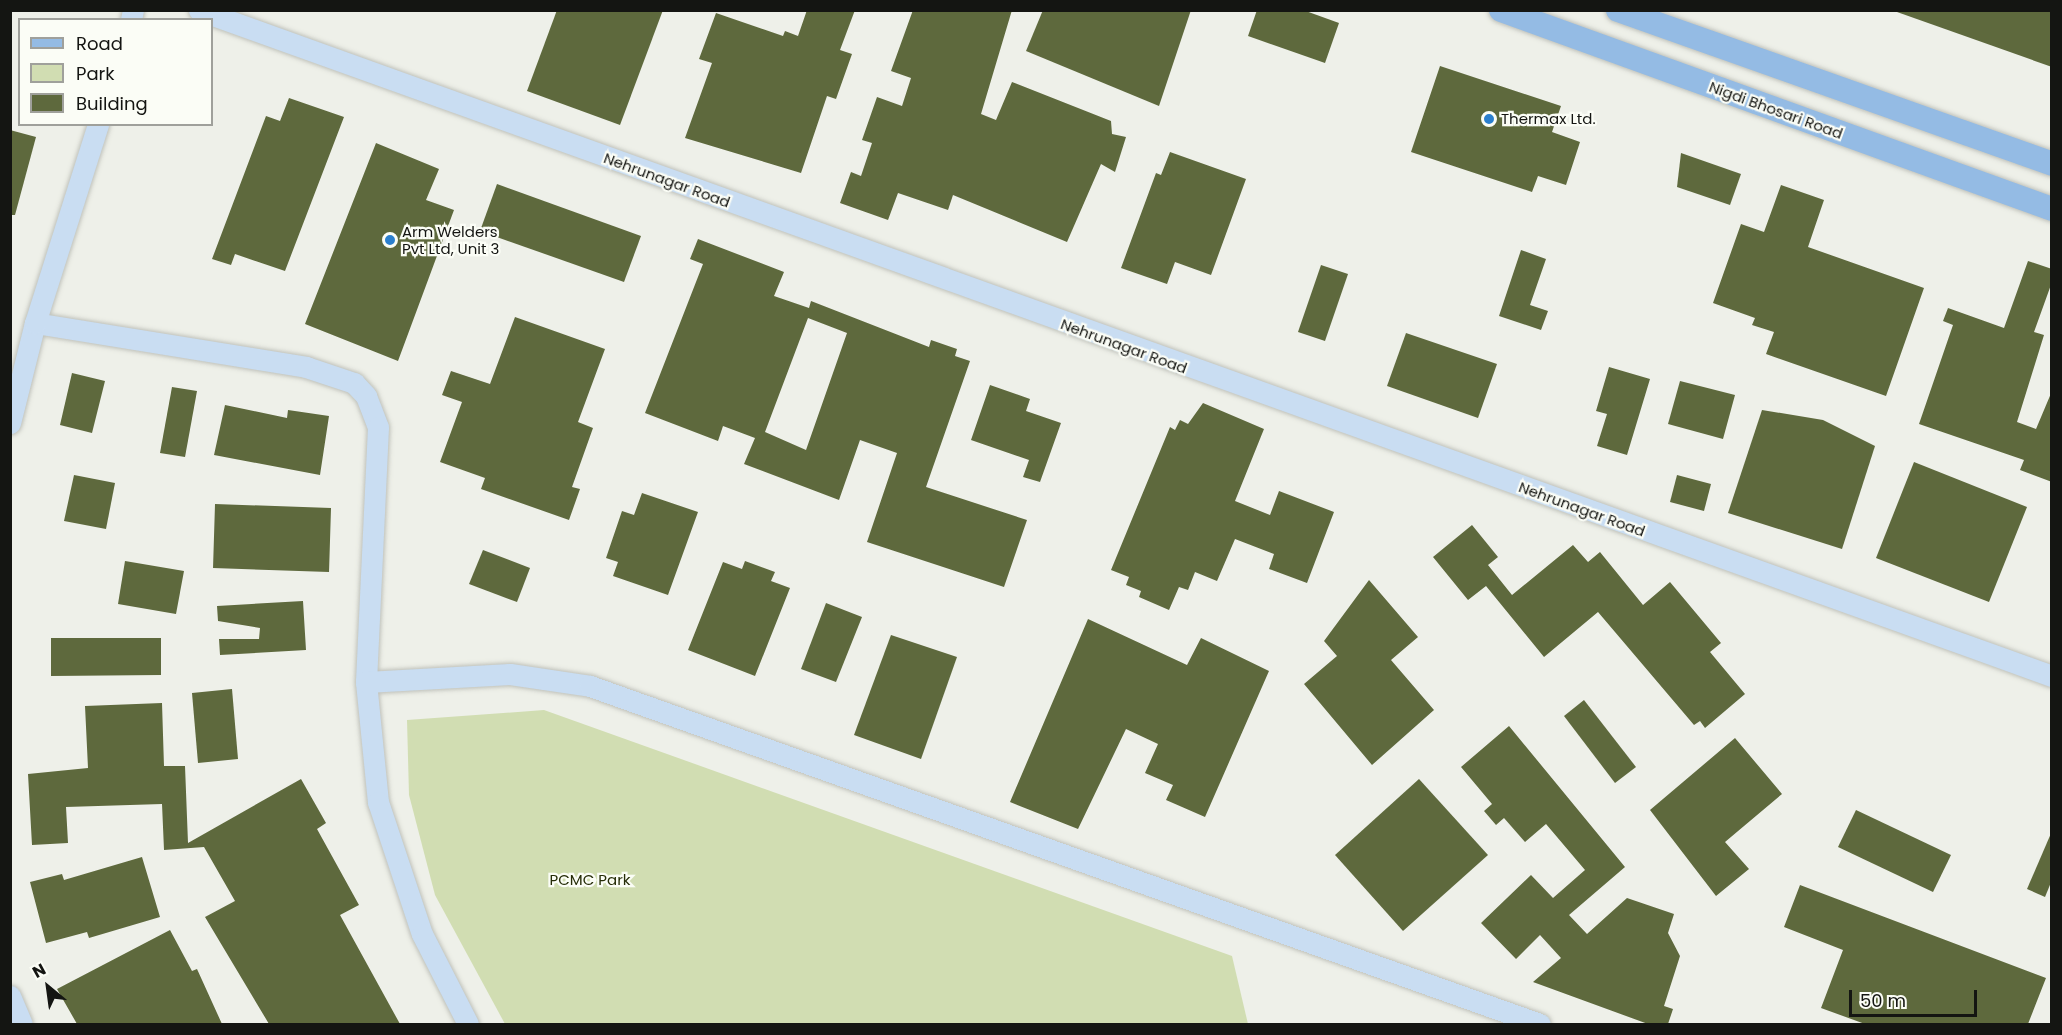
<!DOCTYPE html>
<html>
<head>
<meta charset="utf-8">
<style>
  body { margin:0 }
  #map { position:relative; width:2062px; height:1035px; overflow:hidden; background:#eef0e9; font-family:Poppins,sans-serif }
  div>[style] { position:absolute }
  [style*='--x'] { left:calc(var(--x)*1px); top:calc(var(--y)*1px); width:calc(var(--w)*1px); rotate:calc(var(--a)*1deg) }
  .green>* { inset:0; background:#d1ddb2 }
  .building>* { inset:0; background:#5e693d }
  .roads { filter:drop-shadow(0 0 2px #c0c2bb) drop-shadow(0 0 2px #c0c2bb) }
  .secondary>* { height:21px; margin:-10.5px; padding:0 10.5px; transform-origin:10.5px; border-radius:10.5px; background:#c9ddf2 }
  .primary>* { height:24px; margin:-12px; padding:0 12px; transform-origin:12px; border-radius:12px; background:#94bbe4 }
  .dots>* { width:16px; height:16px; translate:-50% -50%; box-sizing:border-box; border:3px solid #fbfdf6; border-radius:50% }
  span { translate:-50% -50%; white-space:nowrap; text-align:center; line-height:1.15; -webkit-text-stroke:4.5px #fbfdf6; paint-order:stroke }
  .street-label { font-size:15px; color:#141512 }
  .poi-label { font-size:15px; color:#141512 }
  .left { translate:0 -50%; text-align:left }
  .park-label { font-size:15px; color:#262d08 }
  .frame { position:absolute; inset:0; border:12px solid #141512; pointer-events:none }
  .legend { position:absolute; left:18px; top:18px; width:195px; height:108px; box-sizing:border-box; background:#fbfdf6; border:2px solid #9fa09b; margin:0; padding:8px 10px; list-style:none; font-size:18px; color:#141512 }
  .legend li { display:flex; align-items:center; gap:12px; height:30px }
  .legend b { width:30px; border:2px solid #9fa09b }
  .north { position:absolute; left:18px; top:957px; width:60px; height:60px; -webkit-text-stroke:4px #fbfdf6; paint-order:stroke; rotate:331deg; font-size:16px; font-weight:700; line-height:24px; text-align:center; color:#141512 }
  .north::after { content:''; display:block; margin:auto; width:21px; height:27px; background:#141512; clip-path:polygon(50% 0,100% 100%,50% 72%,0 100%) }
  .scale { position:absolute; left:1849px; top:990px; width:128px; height:27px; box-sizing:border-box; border:3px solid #141512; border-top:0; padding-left:8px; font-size:18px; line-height:21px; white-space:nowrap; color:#141512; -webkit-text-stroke:4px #fbfdf6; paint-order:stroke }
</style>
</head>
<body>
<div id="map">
  <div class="green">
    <i style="clip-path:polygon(544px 710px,1232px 956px,1248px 1024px,505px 1024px,435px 895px,409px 795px,407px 720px)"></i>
  </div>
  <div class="building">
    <i style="clip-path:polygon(557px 10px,663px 10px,620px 125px,527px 91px)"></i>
    <i style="clip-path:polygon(807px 10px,855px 10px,840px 50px,852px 54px,836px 99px,827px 96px,801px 173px,685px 138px,712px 63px,699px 59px,716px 13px,783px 36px,785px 31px,798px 36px)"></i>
    <i style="clip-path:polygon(913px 10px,1012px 10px,981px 114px,996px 120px,1012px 82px,1111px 121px,1112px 134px,1126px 137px,1115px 172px,1101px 164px,1067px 242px,953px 195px,948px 210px,898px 193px,888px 220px,840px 203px,851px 172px,861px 176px,872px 143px,862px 140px,877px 97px,902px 106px,911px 78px,891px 71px)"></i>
    <i style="clip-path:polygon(1043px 10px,1191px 10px,1159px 106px,1026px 51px)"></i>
    <i style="clip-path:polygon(1257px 10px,1303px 10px,1339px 23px,1325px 63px,1248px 36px)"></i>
    <i style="clip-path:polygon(1898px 10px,2052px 10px,2052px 67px,1897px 12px)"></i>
    <i style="clip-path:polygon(1440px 66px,1561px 106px,1552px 132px,1580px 142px,1566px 185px,1538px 176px,1532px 192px,1411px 152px)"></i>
    <i style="clip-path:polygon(289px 98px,344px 117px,285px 271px,235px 254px,231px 265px,212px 259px,266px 116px,280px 121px)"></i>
    <i style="clip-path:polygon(10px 130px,36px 137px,15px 215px,10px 215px)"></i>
    <i style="clip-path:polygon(376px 143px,439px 169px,426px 200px,454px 210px,398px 361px,305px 324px)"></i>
    <i style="clip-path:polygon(1170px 152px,1246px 179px,1211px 275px,1175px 262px,1167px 284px,1121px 268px,1156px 173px,1161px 175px)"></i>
    <i style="clip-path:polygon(1681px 153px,1741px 174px,1730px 205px,1677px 187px)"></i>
    <i style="clip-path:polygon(497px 184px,641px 236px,624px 282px,480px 231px)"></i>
    <i style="clip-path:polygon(1781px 185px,1824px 200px,1808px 247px,1924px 288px,1886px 396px,1766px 354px,1774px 332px,1752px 325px,1755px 318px,1713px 303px,1741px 224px,1764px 232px)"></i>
    <i style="clip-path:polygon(evenodd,698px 239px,784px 272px,774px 296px,809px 308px,811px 301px,929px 347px,931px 340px,957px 349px,955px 356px,970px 361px,926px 487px,1027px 520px,1004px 587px,867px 542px,897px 453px,860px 440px,839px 500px,744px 464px,755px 438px,723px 426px,718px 441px,645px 413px,703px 264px,690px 259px,698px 239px,808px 318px,847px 333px,806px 450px,765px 432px,808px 318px)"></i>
    <i style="clip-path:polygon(1521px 250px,1546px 259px,1530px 305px,1548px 311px,1541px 330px,1499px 316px)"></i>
    <i style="clip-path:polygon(2028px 261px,2052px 269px,2052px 282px,2034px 332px,2044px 335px,2017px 422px,2036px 429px,2052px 391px,2052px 482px,2020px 470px,2024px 460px,1919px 424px,1953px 325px,1943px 321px,1948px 308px,2004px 328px)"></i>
    <i style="clip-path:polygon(1321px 265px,1348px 274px,1325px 341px,1298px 332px)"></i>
    <i style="clip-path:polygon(515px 317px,605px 349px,578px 422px,593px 428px,572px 487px,580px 489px,569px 520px,481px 489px,485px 478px,440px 462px,462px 402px,442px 395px,451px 371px,490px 384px)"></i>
    <i style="clip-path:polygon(1406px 333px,1497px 364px,1478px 418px,1387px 386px)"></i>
    <i style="clip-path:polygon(1609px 367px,1650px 379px,1627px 455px,1597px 446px,1607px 414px,1596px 411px)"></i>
    <i style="clip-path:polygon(72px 373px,105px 381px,92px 433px,60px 425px)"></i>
    <i style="clip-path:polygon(1680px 381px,1735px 395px,1723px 439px,1668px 424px)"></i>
    <i style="clip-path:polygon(990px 385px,1030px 399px,1026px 411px,1061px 423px,1040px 482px,1023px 477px,1029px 460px,971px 440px)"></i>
    <i style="clip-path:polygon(172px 387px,197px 391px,185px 457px,160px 453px)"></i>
    <i style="clip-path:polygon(1203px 403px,1264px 429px,1235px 501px,1270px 515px,1279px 491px,1334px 512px,1307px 583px,1269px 569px,1274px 554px,1235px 539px,1217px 581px,1195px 572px,1188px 590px,1179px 587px,1169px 610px,1139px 597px,1141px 591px,1126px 585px,1129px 577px,1111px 570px,1170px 427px,1175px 430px,1180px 420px,1188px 424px)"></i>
    <i style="clip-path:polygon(225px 405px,287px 418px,288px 410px,329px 416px,320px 475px,214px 455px)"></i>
    <i style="clip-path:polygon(1762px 410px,1823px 420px,1875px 446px,1842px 549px,1728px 513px)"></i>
    <i style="clip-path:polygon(1914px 462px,2027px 507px,1989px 602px,1876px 558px)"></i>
    <i style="clip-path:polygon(74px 475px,115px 483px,106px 529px,64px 521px)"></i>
    <i style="clip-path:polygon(1677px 475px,1711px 484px,1704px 511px,1670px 502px)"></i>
    <i style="clip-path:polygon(642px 493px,698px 512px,668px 595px,613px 576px,618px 562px,606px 558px,622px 511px,634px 515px)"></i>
    <i style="clip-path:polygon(215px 504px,331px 508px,329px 572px,213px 568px)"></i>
    <i style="clip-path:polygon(1472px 525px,1498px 557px,1488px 565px,1512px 595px,1573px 545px,1588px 562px,1600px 552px,1643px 605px,1670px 582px,1721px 643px,1710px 652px,1745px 694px,1705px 728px,1700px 721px,1694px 725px,1598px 612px,1544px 657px,1486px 586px,1468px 600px,1433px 557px)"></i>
    <i style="clip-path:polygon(483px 550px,530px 568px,517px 602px,469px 584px)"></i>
    <i style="clip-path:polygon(125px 561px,184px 571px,176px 614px,118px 604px)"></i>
    <i style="clip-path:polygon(745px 561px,775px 572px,771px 581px,790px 588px,755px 676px,688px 650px,723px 562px,742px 569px)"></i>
    <i style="clip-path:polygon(1369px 580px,1418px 637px,1391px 660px,1434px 710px,1372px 765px,1304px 684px,1337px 656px,1324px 641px)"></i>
    <i style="clip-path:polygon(303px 601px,306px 650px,220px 655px,219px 639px,259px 639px,260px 628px,218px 621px,217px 606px)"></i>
    <i style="clip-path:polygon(826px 603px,862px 617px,836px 682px,801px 669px)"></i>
    <i style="clip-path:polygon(1088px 619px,1187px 665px,1201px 638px,1269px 671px,1205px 817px,1166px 800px,1173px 785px,1145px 773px,1158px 744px,1126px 729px,1078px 829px,1010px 802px)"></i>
    <i style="clip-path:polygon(891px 635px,957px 657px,921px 759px,854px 735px)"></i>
    <i style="clip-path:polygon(51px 638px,161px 638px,161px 675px,51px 676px)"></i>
    <i style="clip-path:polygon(232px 689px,238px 759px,198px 763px,192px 693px)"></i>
    <i style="clip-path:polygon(1584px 700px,1636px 767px,1615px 783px,1564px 716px)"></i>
    <i style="clip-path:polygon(162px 703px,164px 766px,185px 766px,188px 843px,301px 779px,326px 823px,317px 829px,359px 905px,340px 915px,400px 1024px,269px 1024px,205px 917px,235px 901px,204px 847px,164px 850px,162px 804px,66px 807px,68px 843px,32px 845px,28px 774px,88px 768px,85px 706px)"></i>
    <i style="clip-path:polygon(1509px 726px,1625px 867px,1569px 915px,1587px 934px,1627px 898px,1674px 914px,1668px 933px,1680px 956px,1664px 1006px,1673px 1009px,1668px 1024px,1648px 1024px,1533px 982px,1561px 958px,1540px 935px,1516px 959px,1481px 923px,1531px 875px,1553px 898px,1585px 870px,1546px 824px,1525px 842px,1504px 818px,1496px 825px,1484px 811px,1492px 804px,1461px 767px)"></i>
    <i style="clip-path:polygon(1735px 738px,1782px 794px,1725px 842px,1749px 869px,1716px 896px,1650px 810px)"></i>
    <i style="clip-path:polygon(1419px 779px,1488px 855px,1403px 931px,1335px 855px)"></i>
    <i style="clip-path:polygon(1856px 810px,1951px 855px,1933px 892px,1838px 847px)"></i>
    <i style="clip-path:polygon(2052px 831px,2052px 880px,2045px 897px,2027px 889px)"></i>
    <i style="clip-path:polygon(142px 857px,160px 917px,89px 938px,87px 932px,46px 943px,30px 882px,62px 874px,64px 880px)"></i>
    <i style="clip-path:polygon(1800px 885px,2046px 978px,2028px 1024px,1865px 1024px,1821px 1008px,1843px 950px,1784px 927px)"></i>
    <i style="clip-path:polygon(170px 930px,192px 971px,197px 969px,222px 1024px,77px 1024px,57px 989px)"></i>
  </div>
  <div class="roads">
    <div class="secondary">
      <i style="--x:199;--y:10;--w:1969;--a:19.77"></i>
      <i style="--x:131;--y:20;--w:10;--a:-79"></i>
      <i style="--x:35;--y:323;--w:275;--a:9.2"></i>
      <i style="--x:306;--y:367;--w:51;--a:18.4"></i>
      <i style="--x:354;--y:383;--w:18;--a:47"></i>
      <i style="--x:366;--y:396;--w:33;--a:69"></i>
      <i style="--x:378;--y:427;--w:255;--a:92.7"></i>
      <i style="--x:366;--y:682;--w:121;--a:84.3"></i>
      <i style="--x:378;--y:802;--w:139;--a:71.6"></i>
      <i style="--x:422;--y:934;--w:101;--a:62.9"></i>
      <i style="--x:10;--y:423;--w:103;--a:-76"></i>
      <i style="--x:35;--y:323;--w:209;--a:-72.4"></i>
      <i style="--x:366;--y:682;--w:144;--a:-3.2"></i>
      <i style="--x:510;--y:674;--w:81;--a:8.5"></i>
      <i style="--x:590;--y:686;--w:1008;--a:19.59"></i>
      <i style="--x:10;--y:996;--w:30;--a:67"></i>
    </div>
    <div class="primary">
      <i style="--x:1501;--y:10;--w:586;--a:19.86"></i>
      <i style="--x:1618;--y:10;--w:461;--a:19.5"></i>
    </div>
  </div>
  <div class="dots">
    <i style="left:1489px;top:119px;background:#2b7fce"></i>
    <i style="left:390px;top:240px;background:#2b7fce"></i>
  </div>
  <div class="street-label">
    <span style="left:1776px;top:110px;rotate:20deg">Nigdi Bhosari Road</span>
    <span style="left:667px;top:180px;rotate:20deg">Nehrunagar Road</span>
    <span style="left:1124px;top:346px;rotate:20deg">Nehrunagar Road</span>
    <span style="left:1582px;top:509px;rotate:20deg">Nehrunagar Road</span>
  </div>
  <div class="poi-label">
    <span class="left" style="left:1501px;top:119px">Thermax Ltd.</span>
    <span class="left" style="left:402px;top:240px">Arm Welders<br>Pvt Ltd, Unit 3</span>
  </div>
  <div class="park-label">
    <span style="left:590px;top:880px">PCMC Park</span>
  </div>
  <div class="frame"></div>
  <ul class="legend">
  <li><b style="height:8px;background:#94bbe4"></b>Road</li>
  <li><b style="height:16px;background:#d1ddb2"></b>Park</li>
  <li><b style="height:16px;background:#5e693d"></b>Building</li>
  </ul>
  <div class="north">N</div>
  <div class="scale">50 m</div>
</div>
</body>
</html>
